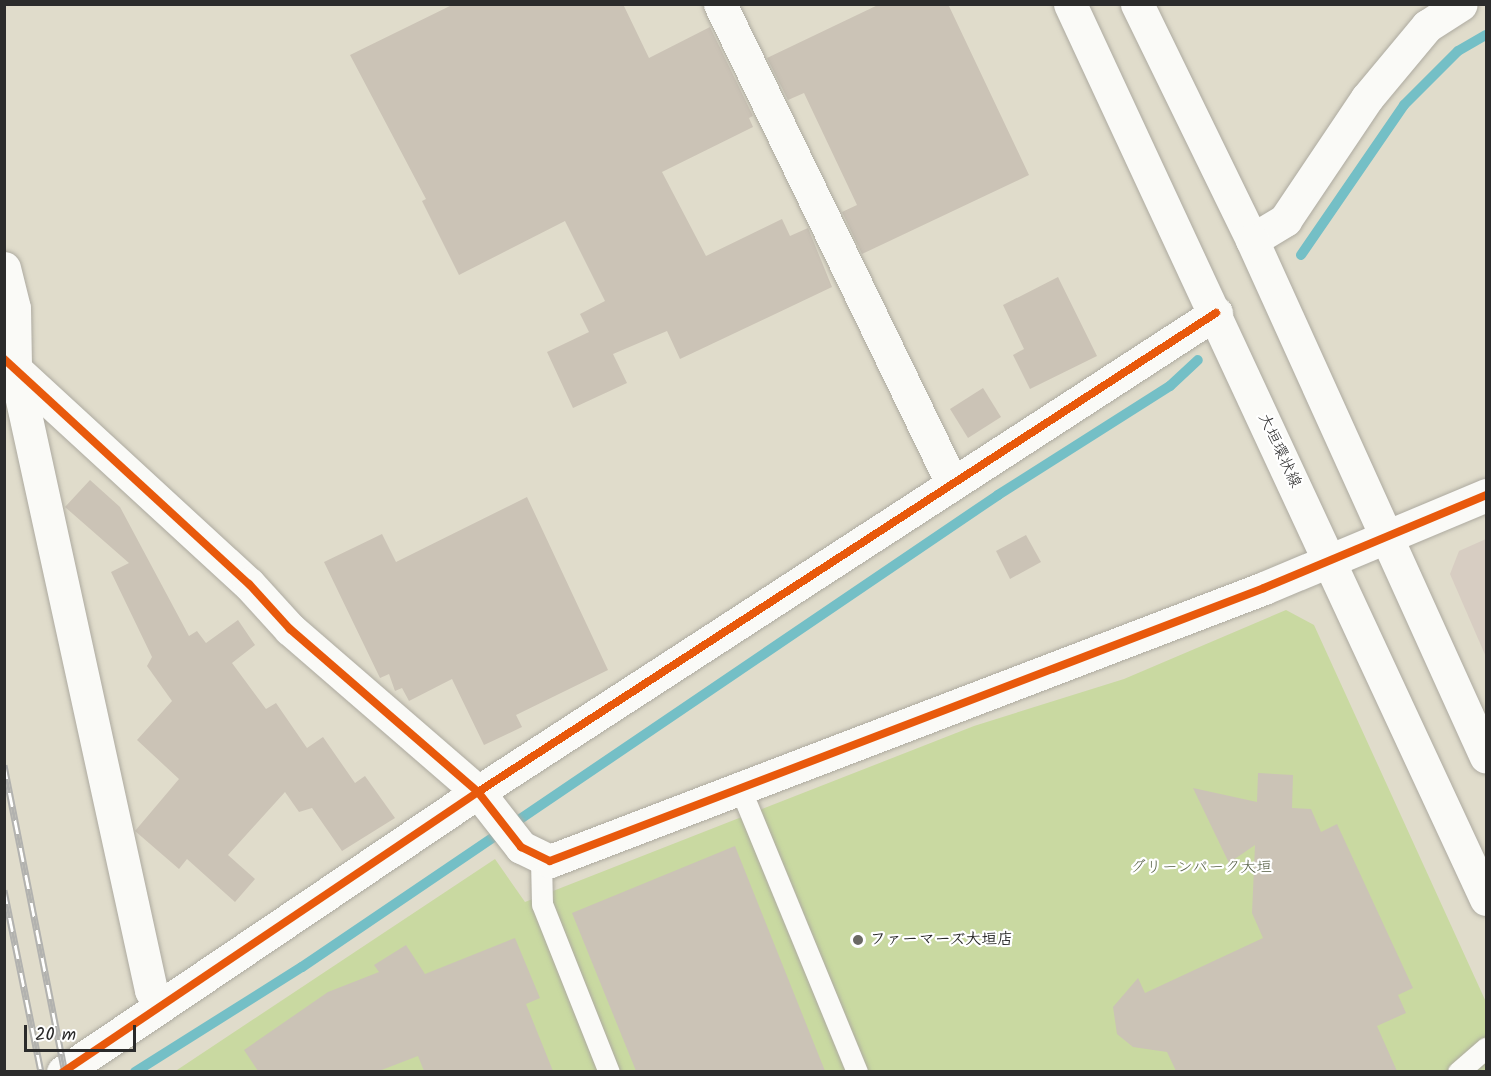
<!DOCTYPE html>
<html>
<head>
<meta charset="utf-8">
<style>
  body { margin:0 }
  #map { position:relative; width:1491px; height:1076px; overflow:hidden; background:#e0dccb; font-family:Kalam,"Klee One",sans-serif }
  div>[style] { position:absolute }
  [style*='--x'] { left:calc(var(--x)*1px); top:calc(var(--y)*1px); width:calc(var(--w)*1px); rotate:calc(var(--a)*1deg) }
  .industrial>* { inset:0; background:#d7cdc2 }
  .green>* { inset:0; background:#c9d9a1 }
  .stream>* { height:10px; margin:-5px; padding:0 5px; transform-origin:5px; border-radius:5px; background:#74bfc6 }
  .building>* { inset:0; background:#cbc3b6 }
  .roads { filter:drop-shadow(0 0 2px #adaaa0) drop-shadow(0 0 2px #adaaa0) }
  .lane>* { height:21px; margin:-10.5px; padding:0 10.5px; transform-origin:10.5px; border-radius:10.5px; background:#fafaf7 }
  .street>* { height:33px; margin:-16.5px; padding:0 16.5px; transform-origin:16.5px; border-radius:16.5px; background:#fafaf7 }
  .secondary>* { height:33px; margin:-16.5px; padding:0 16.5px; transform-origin:16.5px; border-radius:16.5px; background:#fafaf7 }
  .primary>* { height:33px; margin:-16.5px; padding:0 16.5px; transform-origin:16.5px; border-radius:16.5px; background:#fafaf7 }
  .rail>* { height:7px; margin-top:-3.5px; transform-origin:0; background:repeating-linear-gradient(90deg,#fff 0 14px,#b2b2af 0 28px); box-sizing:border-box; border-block:2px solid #b2b2af }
  .cycleway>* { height:8px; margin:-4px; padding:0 4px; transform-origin:4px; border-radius:4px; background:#e8590c }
  .dots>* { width:16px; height:16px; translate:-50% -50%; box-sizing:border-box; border:3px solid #fff; border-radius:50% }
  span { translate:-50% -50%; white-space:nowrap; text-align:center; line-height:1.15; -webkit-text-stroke:4.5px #fff; paint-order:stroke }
  .street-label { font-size:16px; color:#2b2b2b }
  .park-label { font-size:16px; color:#555f44 }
  .poi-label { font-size:16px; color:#2b2b2b; font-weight:700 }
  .left { translate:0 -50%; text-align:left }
  .frame { position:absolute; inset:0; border:6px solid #2b2b2b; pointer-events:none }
  .scale { position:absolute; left:24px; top:1025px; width:112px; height:27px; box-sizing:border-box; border:3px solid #2b2b2b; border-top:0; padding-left:8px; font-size:18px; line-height:21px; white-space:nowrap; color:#2b2b2b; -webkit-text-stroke:4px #fff; paint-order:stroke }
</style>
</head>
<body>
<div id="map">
  <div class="industrial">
    <i style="clip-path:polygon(1486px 539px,1486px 657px,1450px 574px,1459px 551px)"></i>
  </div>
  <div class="green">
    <i style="clip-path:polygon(1286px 610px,1314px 625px,1486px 1002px,1486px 1071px,174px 1072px,495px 859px,525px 902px,974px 726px,1124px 679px)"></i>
  </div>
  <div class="stream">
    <i style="--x:1301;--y:255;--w:182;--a:-55.5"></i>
    <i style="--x:1404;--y:105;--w:76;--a:-45"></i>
    <i style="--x:1458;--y:51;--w:32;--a:-30"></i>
    <i style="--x:135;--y:1072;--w:197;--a:-32.2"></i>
    <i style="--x:302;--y:967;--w:841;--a:-34.14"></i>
    <i style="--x:998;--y:495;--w:204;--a:-32.4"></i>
    <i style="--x:1170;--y:386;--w:38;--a:-43"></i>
  </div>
  <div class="building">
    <i style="clip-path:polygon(454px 4px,623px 4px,649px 58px,710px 27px,753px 116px,749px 118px,753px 127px,662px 172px,706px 256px,782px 219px,790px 236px,808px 228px,832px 287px,680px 359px,667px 331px,613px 354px,627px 383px,573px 408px,547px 352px,589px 332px,580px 314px,605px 301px,565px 221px,459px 275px,422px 201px,426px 199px,350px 55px)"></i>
    <i style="clip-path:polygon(880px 4px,948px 4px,1029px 175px,862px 254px,842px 212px,857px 205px,804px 93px,788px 100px,767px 58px)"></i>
    <i style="clip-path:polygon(1058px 277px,1097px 356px,1030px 389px,1013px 355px,1024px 349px,1003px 305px)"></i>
    <i style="clip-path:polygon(983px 388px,1001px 417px,968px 438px,950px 409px)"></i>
    <i style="clip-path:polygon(90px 480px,120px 507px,189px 636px,197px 631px,206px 643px,238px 620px,255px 645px,232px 663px,266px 709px,276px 703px,307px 748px,323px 737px,355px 783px,365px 776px,395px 818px,342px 851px,312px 808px,299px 812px,285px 792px,228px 855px,255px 879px,235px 902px,187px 859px,179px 869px,135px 831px,179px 779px,137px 740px,172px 701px,147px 666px,152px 657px,111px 572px,129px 563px,65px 507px)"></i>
    <i style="clip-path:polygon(527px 497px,608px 670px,516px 715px,522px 727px,484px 745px,452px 679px,409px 701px,402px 688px,395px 691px,389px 674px,380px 678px,324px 562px,382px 534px,396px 562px)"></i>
    <i style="clip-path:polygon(1026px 535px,1041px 562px,1010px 579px,996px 551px)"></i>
    <i style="clip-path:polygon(1258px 773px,1293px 775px,1292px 808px,1311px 809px,1321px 832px,1337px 824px,1413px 988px,1398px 995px,1406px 1013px,1377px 1026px,1397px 1071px,1176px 1071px,1167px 1052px,1133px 1047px,1117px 1034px,1113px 1007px,1138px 978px,1145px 993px,1263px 938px,1252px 913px,1255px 845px,1229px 863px,1193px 788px,1257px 802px)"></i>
    <i style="clip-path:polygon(735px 846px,825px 1071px,636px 1071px,572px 913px)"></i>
    <i style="clip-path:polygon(515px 938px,540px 998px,526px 1004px,553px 1071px,424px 1071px,418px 1056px,379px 1071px,258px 1071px,244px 1050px,328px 992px,379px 972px,374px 965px,406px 945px,425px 974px)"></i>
  </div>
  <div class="roads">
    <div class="lane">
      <i style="--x:740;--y:788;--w:307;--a:67.6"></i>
      <i style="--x:541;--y:860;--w:44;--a:88.7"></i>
      <i style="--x:542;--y:904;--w:181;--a:68.3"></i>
      <i style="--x:1458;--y:1072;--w:37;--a:-41"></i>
    </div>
    <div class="street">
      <i style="--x:720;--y:4;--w:532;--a:64.16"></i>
      <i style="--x:1252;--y:240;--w:39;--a:-31"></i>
      <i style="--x:1285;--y:220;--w:147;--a:-56.1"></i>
      <i style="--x:1367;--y:98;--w:94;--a:-50.2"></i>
      <i style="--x:1427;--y:26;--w:40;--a:-32.9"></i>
      <i style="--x:4;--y:268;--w:41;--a:76"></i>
      <i style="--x:14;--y:308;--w:60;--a:89"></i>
      <i style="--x:15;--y:368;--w:637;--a:77.67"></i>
      <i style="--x:151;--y:990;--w:18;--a:61"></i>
      <i style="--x:63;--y:1072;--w:501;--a:-34.01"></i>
      <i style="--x:478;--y:792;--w:880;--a:-32.99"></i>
    </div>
    <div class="secondary">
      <i style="--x:4;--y:359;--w:333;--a:42.6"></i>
      <i style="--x:249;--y:584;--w:61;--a:47.7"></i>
      <i style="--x:290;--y:629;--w:249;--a:40.9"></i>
      <i style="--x:478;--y:792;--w:70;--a:52"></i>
      <i style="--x:521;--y:847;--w:32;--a:26"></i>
      <i style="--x:550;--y:861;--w:764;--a:-20.92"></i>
      <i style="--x:1264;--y:588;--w:241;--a:-22.7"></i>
    </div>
    <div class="primary">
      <i style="--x:1070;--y:4;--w:987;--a:65.07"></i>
      <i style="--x:1137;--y:4;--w:263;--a:64"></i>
      <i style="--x:1252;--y:240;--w:567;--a:65.65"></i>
    </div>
  </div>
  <div class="rail">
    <i style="--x:4;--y:765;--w:313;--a:78.8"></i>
    <i style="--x:4;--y:890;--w:186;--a:78.5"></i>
  </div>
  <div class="cycleway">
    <i style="--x:4;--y:359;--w:333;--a:42.6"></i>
    <i style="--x:249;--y:584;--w:61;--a:47.7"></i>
    <i style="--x:290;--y:629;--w:249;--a:40.9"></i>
    <i style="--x:478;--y:792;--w:70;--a:52"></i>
    <i style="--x:521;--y:847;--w:32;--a:26"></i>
    <i style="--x:550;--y:861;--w:764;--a:-20.92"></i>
    <i style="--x:1264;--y:588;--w:241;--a:-22.7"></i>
    <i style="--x:63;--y:1072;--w:501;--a:-34.01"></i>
    <i style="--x:478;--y:792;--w:880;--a:-32.99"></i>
  </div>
  <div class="dots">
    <i style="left:858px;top:940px;background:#6a6963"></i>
  </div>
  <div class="street-label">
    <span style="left:1279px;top:451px;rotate:65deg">大垣環状線</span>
  </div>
  <div class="park-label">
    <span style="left:1201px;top:868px">グリーンパーク大垣</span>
  </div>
  <div class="poi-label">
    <span class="left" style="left:870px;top:940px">ファーマーズ大垣店</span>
  </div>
  <div class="frame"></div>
  <div class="scale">20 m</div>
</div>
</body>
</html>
